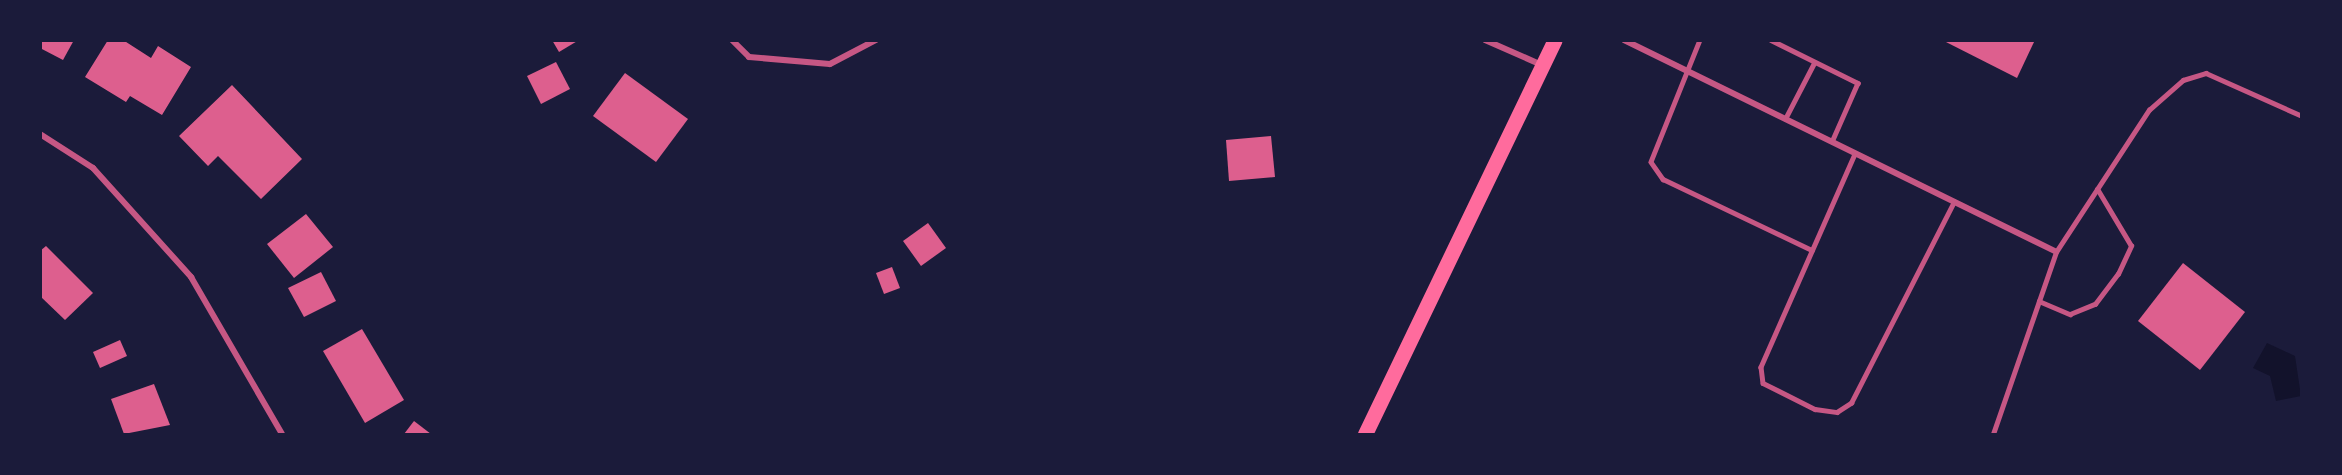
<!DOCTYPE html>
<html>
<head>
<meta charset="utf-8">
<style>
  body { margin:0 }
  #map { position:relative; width:2342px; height:475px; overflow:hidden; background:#1b1b3a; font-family:Karla,sans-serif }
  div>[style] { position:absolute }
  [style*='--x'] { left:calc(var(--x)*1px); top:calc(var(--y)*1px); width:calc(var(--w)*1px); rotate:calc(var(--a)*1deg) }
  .water>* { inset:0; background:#12122b }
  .building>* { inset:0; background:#dd5f8e }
  .service>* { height:4.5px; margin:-2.25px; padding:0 2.25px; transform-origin:2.25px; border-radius:2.25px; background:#c65784 }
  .minor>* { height:6px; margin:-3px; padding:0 3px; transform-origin:3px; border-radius:3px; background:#c65784 }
  .primary>* { height:15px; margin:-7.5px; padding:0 7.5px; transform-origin:7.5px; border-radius:7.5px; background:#ff6b9d }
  span { translate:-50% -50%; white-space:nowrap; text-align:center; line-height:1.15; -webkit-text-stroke:6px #1b1b3a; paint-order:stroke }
  .frame { position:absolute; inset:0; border:42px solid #1b1b3a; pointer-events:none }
</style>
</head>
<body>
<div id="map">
  <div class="water">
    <i style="clip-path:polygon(2267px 343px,2295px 356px,2301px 396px,2276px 401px,2270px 376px,2253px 368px)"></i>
  </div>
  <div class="building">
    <i style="clip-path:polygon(40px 40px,74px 40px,63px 60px,40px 48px)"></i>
    <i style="clip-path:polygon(108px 40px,123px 40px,151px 58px,158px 46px,191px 67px,162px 115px,130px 96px,126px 102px,85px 77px)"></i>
    <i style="clip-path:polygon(552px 40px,579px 40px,559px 52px)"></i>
    <i style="clip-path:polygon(1942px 40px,2035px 40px,2017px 78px)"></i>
    <i style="clip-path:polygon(556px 62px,570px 89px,541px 104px,527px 76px)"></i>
    <i style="clip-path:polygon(625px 73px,688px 119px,656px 162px,593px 116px)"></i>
    <i style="clip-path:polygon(232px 85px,302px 159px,261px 199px,218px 156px,208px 166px,179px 136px)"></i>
    <i style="clip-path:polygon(1271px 136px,1275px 177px,1229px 181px,1226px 140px)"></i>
    <i style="clip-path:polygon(306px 214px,333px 247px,294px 278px,267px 244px)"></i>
    <i style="clip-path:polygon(928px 223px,946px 248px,921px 266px,903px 241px)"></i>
    <i style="clip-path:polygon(46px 246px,93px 293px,65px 320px,40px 296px,40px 251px)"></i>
    <i style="clip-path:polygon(2183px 263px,2245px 312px,2200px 370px,2138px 321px)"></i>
    <i style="clip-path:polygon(892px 267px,900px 288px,884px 294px,876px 273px)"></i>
    <i style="clip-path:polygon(321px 272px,336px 301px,304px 317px,288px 288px)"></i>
    <i style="clip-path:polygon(362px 329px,404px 400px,365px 423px,323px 351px)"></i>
    <i style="clip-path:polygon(120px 340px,127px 356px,100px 368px,93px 352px)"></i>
    <i style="clip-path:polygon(154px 384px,170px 425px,124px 434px,111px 399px)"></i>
    <i style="clip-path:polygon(414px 421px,431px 434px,404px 434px)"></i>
  </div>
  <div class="service">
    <i style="--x:1700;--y:40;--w:131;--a:111.9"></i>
    <i style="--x:1651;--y:162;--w:21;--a:55"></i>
    <i style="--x:1663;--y:179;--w:165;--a:25.5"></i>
    <i style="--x:1771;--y:40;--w:97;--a:26.3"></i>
    <i style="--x:1858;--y:83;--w:64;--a:113.8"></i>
    <i style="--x:1785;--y:119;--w:63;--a:-62.6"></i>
    <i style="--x:1855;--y:154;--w:233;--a:113.8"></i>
    <i style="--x:1761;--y:367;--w:16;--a:83"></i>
    <i style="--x:1763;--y:383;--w:58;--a:26.6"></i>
    <i style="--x:1815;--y:409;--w:22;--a:8"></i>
    <i style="--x:1837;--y:412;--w:17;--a:-33"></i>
    <i style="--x:1851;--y:403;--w:226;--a:-62.9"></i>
    <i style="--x:2039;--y:301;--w:34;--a:23"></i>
    <i style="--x:2070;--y:314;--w:27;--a:-22"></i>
    <i style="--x:2095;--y:304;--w:38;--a:-53"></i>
    <i style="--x:2118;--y:274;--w:31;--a:-65"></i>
    <i style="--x:2131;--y:246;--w:66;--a:-120.8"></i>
    <i style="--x:1993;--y:434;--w:193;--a:-70.9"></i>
    <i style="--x:2056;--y:252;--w:170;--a:-56.8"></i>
    <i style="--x:2149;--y:110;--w:45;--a:-41.4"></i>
    <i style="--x:2183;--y:80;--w:24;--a:-17"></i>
    <i style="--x:2206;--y:73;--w:105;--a:24.1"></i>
  </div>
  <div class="minor">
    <i style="--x:732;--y:40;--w:24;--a:45"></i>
    <i style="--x:749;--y:57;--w:81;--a:4.9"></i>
    <i style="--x:830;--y:64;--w:52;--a:-27.6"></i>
    <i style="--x:1485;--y:40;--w:62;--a:23.7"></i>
    <i style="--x:1624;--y:40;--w:481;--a:26.1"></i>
    <i style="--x:40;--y:134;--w:63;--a:32.7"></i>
    <i style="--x:93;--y:168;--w:147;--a:48"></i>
    <i style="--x:191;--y:277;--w:181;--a:59.9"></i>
  </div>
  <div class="primary">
    <i style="--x:1365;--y:434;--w:437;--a:-64.3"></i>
  </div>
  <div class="frame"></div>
</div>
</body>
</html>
